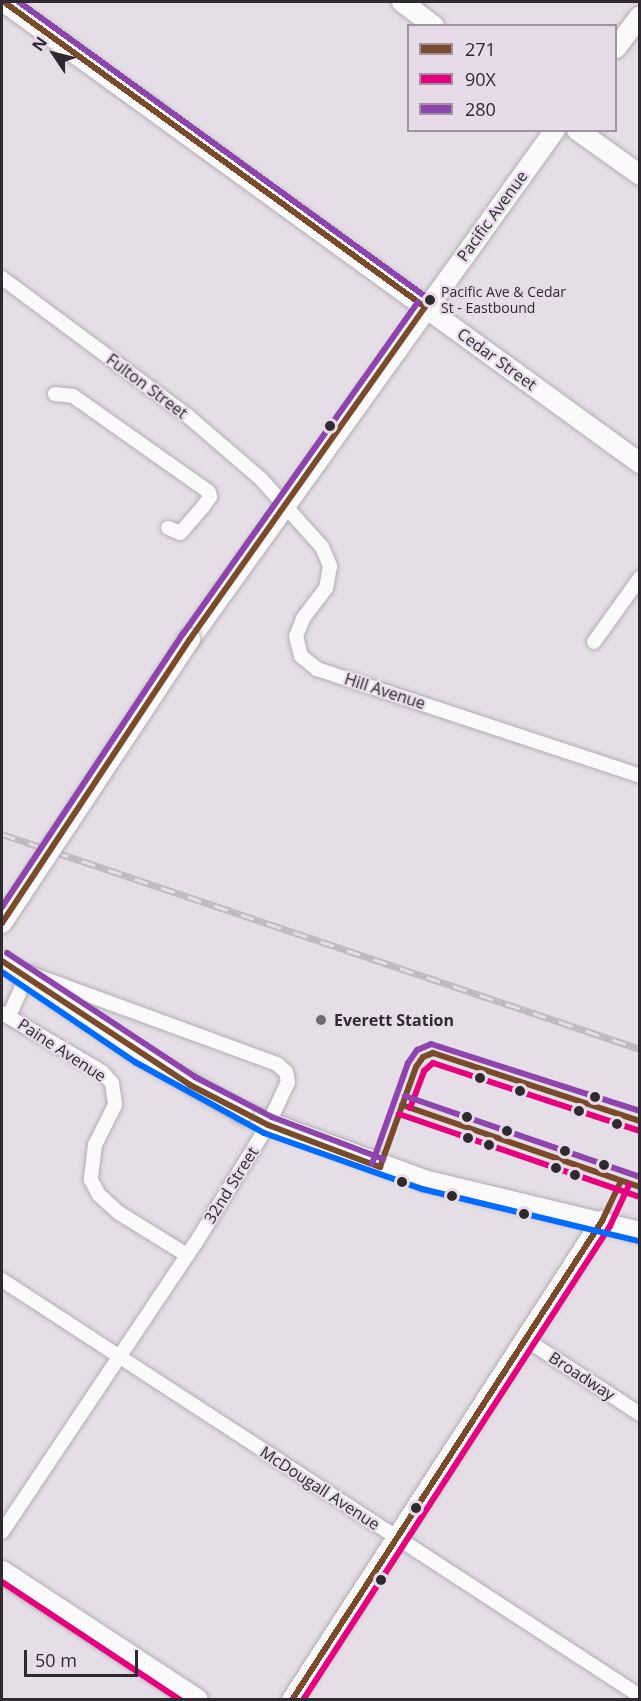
<!DOCTYPE html>
<html>
<head>
<meta charset="utf-8">
<style>
  body { margin:0 }
  #map { position:relative; width:641px; height:1701px; overflow:hidden; background:#e5dee6; font-family:"Open Sans",sans-serif }
  div>[style] { position:absolute }
  [style*='--x'] { left:calc(var(--x)*1px); top:calc(var(--y)*1px); width:calc(var(--w)*1px); rotate:calc(var(--a)*1deg) }
  .roads { filter:drop-shadow(0 0 2px #b2adb3) drop-shadow(0 0 2px #b2adb3) }
  .street>* { height:14px; margin:-7px; padding:0 7px; transform-origin:7px; border-radius:7px; background:#fbfafb }
  .secondary>* { height:20px; margin:-10px; padding:0 10px; transform-origin:10px; border-radius:10px; background:#fbfafb }
  .primary>* { height:22px; margin:-11px; padding:0 11px; transform-origin:11px; border-radius:11px; background:#fbfafb }
  .rail>* { height:7px; margin-top:-3.5px; transform-origin:0; background:repeating-linear-gradient(90deg,#e7dbe9 0 14px,#bcbabc 0 28px); box-sizing:border-box; border-block:2px solid #bcbabc }
  .bridges { filter:drop-shadow(0 0 2px #b2adb3) drop-shadow(0 0 2px #b2adb3) }
  .secondary-bridge>* { height:20px; margin:-10px; padding:0 10px; transform-origin:10px; border-radius:10px; background:#fbfafb }
  .bus-1>* { height:6px; margin:-3px; padding:0 3px; transform-origin:3px; border-radius:3px; background:#7a4b2a }
  .bus-2>* { height:6px; margin:-3px; padding:0 3px; transform-origin:3px; border-radius:3px; background:#e5007d }
  .bus-3>* { height:6px; margin:-3px; padding:0 3px; transform-origin:3px; border-radius:3px; background:#8e44ad }
  .bus-4>* { height:6px; margin:-3px; padding:0 3px; transform-origin:3px; border-radius:3px; background:#006cff }
  .dots>* { width:16px; height:16px; translate:-50% -50%; box-sizing:border-box; border:3px solid #e7dbe9; border-radius:50% }
  span { translate:-50% -50%; white-space:nowrap; text-align:center; line-height:1.15; -webkit-text-stroke:4.5px #e7dbe9; paint-order:stroke }
  .bus-label { font-size:14px; color:#2f2a30 }
  .left { translate:0 -50%; text-align:left }
  .street-label { font-size:16px; color:#2f2a30 }
  .poi-label { font-size:16px; color:#2f2a30; font-weight:700 }
  .frame { position:absolute; inset:0; border:3px solid #2f2a30; pointer-events:none }
  .legend { position:absolute; left:407px; top:24px; width:210px; height:108px; box-sizing:border-box; background:#e7dbe9; border:2px solid #9d949f; margin:0; padding:8px 10px; list-style:none; font-size:18px; color:#2f2a30 }
  .legend li { display:flex; align-items:center; gap:12px; height:30px }
  .legend b { width:30px; border:2px solid #9d949f }
  .north { position:absolute; left:24px; top:24px; width:60px; height:60px; -webkit-text-stroke:4px #e7dbe9; paint-order:stroke; rotate:305deg; font-size:16px; font-weight:700; line-height:24px; text-align:center; color:#2f2a30 }
  .north::after { content:''; display:block; margin:auto; width:21px; height:27px; background:#2f2a30; clip-path:polygon(50% 0,100% 100%,50% 72%,0 100%) }
  .scale { position:absolute; left:24px; top:1650px; width:114px; height:27px; box-sizing:border-box; border:3px solid #2f2a30; border-top:0; padding-left:8px; font-size:18px; line-height:21px; white-space:nowrap; color:#2f2a30; -webkit-text-stroke:4px #e7dbe9; paint-order:stroke }
</style>
</head>
<body>
<div id="map">
  <div class="roads">
    <div class="street">
      <i style="--x:2;--y:278;--w:233;--a:36.6"></i>
      <i style="--x:189;--y:417;--w:95;--a:40.7"></i>
      <i style="--x:261;--y:479;--w:91;--a:48.1"></i>
      <i style="--x:322;--y:547;--w:21;--a:67"></i>
      <i style="--x:330;--y:566;--w:22;--a:100"></i>
      <i style="--x:326;--y:588;--w:39;--a:127"></i>
      <i style="--x:303;--y:619;--w:18;--a:112"></i>
      <i style="--x:296;--y:636;--w:21;--a:76"></i>
      <i style="--x:301;--y:656;--w:21;--a:39"></i>
      <i style="--x:317;--y:669;--w:340;--a:18.3"></i>
      <i style="--x:55;--y:394;--w:18;--a:6"></i>
      <i style="--x:73;--y:396;--w:166;--a:35.2"></i>
      <i style="--x:209;--y:492;--w:5;--a:79"></i>
      <i style="--x:210;--y:497;--w:14;--a:126"></i>
      <i style="--x:202;--y:508;--w:33;--a:131"></i>
      <i style="--x:180;--y:533;--w:13;--a:-157"></i>
      <i style="--x:594;--y:642;--w:79;--a:-54.3"></i>
      <i style="--x:2;--y:1013;--w:116;--a:30.5"></i>
      <i style="--x:102;--y:1072;--w:15;--a:48"></i>
      <i style="--x:112;--y:1083;--w:22;--a:82"></i>
      <i style="--x:115;--y:1105;--w:45;--a:116.6"></i>
      <i style="--x:95;--y:1145;--w:35;--a:97"></i>
      <i style="--x:91;--y:1180;--w:17;--a:62"></i>
      <i style="--x:99;--y:1195;--w:27;--a:42"></i>
      <i style="--x:119;--y:1213;--w:80;--a:31.7"></i>
      <i style="--x:2;--y:1280;--w:762;--a:33.11"></i>
      <i style="--x:525;--y:1339;--w:137;--a:33.1"></i>
      <i style="--x:2;--y:1532;--w:347;--a:-56.2"></i>
      <i style="--x:195;--y:1244;--w:140;--a:-58.5"></i>
      <i style="--x:268;--y:1125;--w:47;--a:-65.1"></i>
      <i style="--x:288;--y:1082;--w:10;--a:-101"></i>
      <i style="--x:286;--y:1072;--w:12;--a:-138"></i>
      <i style="--x:277;--y:1064;--w:265;--a:-159.9"></i>
      <i style="--x:28;--y:973;--w:47;--a:113.8"></i>
    </div>
    <div class="secondary">
      <i style="--x:4;--y:2;--w:786;--a:35.94"></i>
      <i style="--x:402;--y:2;--w:40;--a:37"></i>
      <i style="--x:616;--y:48;--w:40;--a:-53"></i>
      <i style="--x:577;--y:130;--w:77;--a:35.5"></i>
      <i style="--x:190;--y:639;--w:626;--a:-54.36"></i>
      <i style="--x:243;--y:1113;--w:193;--a:20.3"></i>
      <i style="--x:424;--y:1180;--w:222;--a:13.5"></i>
      <i style="--x:292;--y:1700;--w:571;--a:-57.09"></i>
    </div>
    <div class="primary">
      <i style="--x:2;--y:1572;--w:233;--a:33.3"></i>
    </div>
  </div>
  <div class="rail">
    <i style="--x:2;--y:834;--w:673;--a:18.62"></i>
  </div>
  <div class="bridges">
    <div class="secondary-bridge">
      <i style="--x:2;--y:923;--w:341;--a:-56.5"></i>
      <i style="--x:2;--y:961;--w:167;--a:34.3"></i>
      <i style="--x:140;--y:1055;--w:118;--a:29.4"></i>
    </div>
  </div>
  <div class="bus-1">
    <i style="--x:4;--y:2;--w:520;--a:35.92"></i>
    <i style="--x:2;--y:923;--w:341;--a:-56.5"></i>
    <i style="--x:190;--y:639;--w:407;--a:-54.7"></i>
    <i style="--x:2;--y:961;--w:225;--a:33.4"></i>
    <i style="--x:190;--y:1085;--w:88;--a:27.1"></i>
    <i style="--x:268;--y:1125;--w:120;--a:20.6"></i>
    <i style="--x:402;--y:1105;--w:252;--a:19"></i>
    <i style="--x:380;--y:1167;--w:106;--a:-70.2"></i>
    <i style="--x:416;--y:1067;--w:12;--a:-55"></i>
    <i style="--x:423;--y:1057;--w:11;--a:-22"></i>
    <i style="--x:433;--y:1053;--w:218;--a:18.2"></i>
    <i style="--x:292;--y:1700;--w:571;--a:-57.09"></i>
    <i style="--x:602;--y:1221;--w:44;--a:-64.6"></i>
  </div>
  <div class="bus-2">
    <i style="--x:410;--y:1108;--w:40;--a:-69"></i>
    <i style="--x:424;--y:1071;--w:12;--a:-42"></i>
    <i style="--x:433;--y:1063;--w:215;--a:18.2"></i>
    <i style="--x:399;--y:1114;--w:252;--a:19"></i>
    <i style="--x:2;--y:1582;--w:214;--a:33.5"></i>
    <i style="--x:303;--y:1700;--w:565;--a:-57.07"></i>
    <i style="--x:610;--y:1226;--w:45;--a:-65.1"></i>
  </div>
  <div class="bus-3">
    <i style="--x:19;--y:2;--w:508;--a:35.94"></i>
    <i style="--x:2;--y:907;--w:328;--a:-56.5"></i>
    <i style="--x:183;--y:634;--w:407;--a:-54.7"></i>
    <i style="--x:7;--y:953;--w:225;--a:33.4"></i>
    <i style="--x:195;--y:1077;--w:87;--a:27.5"></i>
    <i style="--x:272;--y:1117;--w:119;--a:20.7"></i>
    <i style="--x:405;--y:1096;--w:249;--a:19"></i>
    <i style="--x:372;--y:1164;--w:107;--a:-70.4"></i>
    <i style="--x:408;--y:1063;--w:16;--a:-55"></i>
    <i style="--x:417;--y:1050;--w:15;--a:-23"></i>
    <i style="--x:431;--y:1044;--w:219;--a:17.8"></i>
  </div>
  <div class="bus-4">
    <i style="--x:2;--y:972;--w:161;--a:34.1"></i>
    <i style="--x:135;--y:1062;--w:147;--a:28.8"></i>
    <i style="--x:264;--y:1133;--w:168;--a:19.5"></i>
    <i style="--x:422;--y:1189;--w:222;--a:13.5"></i>
  </div>
  <div class="dots">
    <i style="left:430px;top:300px;background:#2f2a30"></i>
    <i style="left:330px;top:426px;background:#2f2a30"></i>
    <i style="left:321px;top:1020px;background:#6f6970"></i>
    <i style="left:480px;top:1078px;background:#2f2a30"></i>
    <i style="left:520px;top:1091px;background:#2f2a30"></i>
    <i style="left:595px;top:1097px;background:#2f2a30"></i>
    <i style="left:579px;top:1111px;background:#2f2a30"></i>
    <i style="left:467px;top:1117px;background:#2f2a30"></i>
    <i style="left:617px;top:1124px;background:#2f2a30"></i>
    <i style="left:507px;top:1131px;background:#2f2a30"></i>
    <i style="left:468px;top:1138px;background:#2f2a30"></i>
    <i style="left:489px;top:1145px;background:#2f2a30"></i>
    <i style="left:565px;top:1151px;background:#2f2a30"></i>
    <i style="left:604px;top:1165px;background:#2f2a30"></i>
    <i style="left:556px;top:1168px;background:#2f2a30"></i>
    <i style="left:575px;top:1175px;background:#2f2a30"></i>
    <i style="left:402px;top:1182px;background:#2f2a30"></i>
    <i style="left:452px;top:1196px;background:#2f2a30"></i>
    <i style="left:524px;top:1214px;background:#2f2a30"></i>
    <i style="left:416px;top:1508px;background:#2f2a30"></i>
    <i style="left:381px;top:1580px;background:#2f2a30"></i>
  </div>
  <div class="bus-label">
    <span class="left" style="left:441px;top:300px">Pacific Ave &amp; Cedar<br>St - Eastbound</span>
  </div>
  <div class="street-label">
    <span style="left:492px;top:216px;rotate:-54deg">Pacific Avenue</span>
    <span style="left:497px;top:359px;rotate:36deg">Cedar Street</span>
    <span style="left:147px;top:386px;rotate:37deg">Fulton Street</span>
    <span style="left:385px;top:691px;rotate:18deg">Hill Avenue</span>
    <span style="left:62px;top:1050px;rotate:33deg">Paine Avenue</span>
    <span style="left:231px;top:1185px;rotate:-58deg">32nd Street</span>
    <span style="left:582px;top:1376px;rotate:33deg">Broadway</span>
    <span style="left:320px;top:1488px;rotate:33deg">McDougall Avenue</span>
  </div>
  <div class="poi-label">
    <span class="left" style="left:334px;top:1020px">Everett Station</span>
  </div>
  <div class="frame"></div>
  <ul class="legend">
  <li><b style="height:8px;background:#7a4b2a"></b>271</li>
  <li><b style="height:8px;background:#e5007d"></b>90X</li>
  <li><b style="height:8px;background:#8e44ad"></b>280</li>
  </ul>
  <div class="north">N</div>
  <div class="scale">50 m</div>
</div>
</body>
</html>
